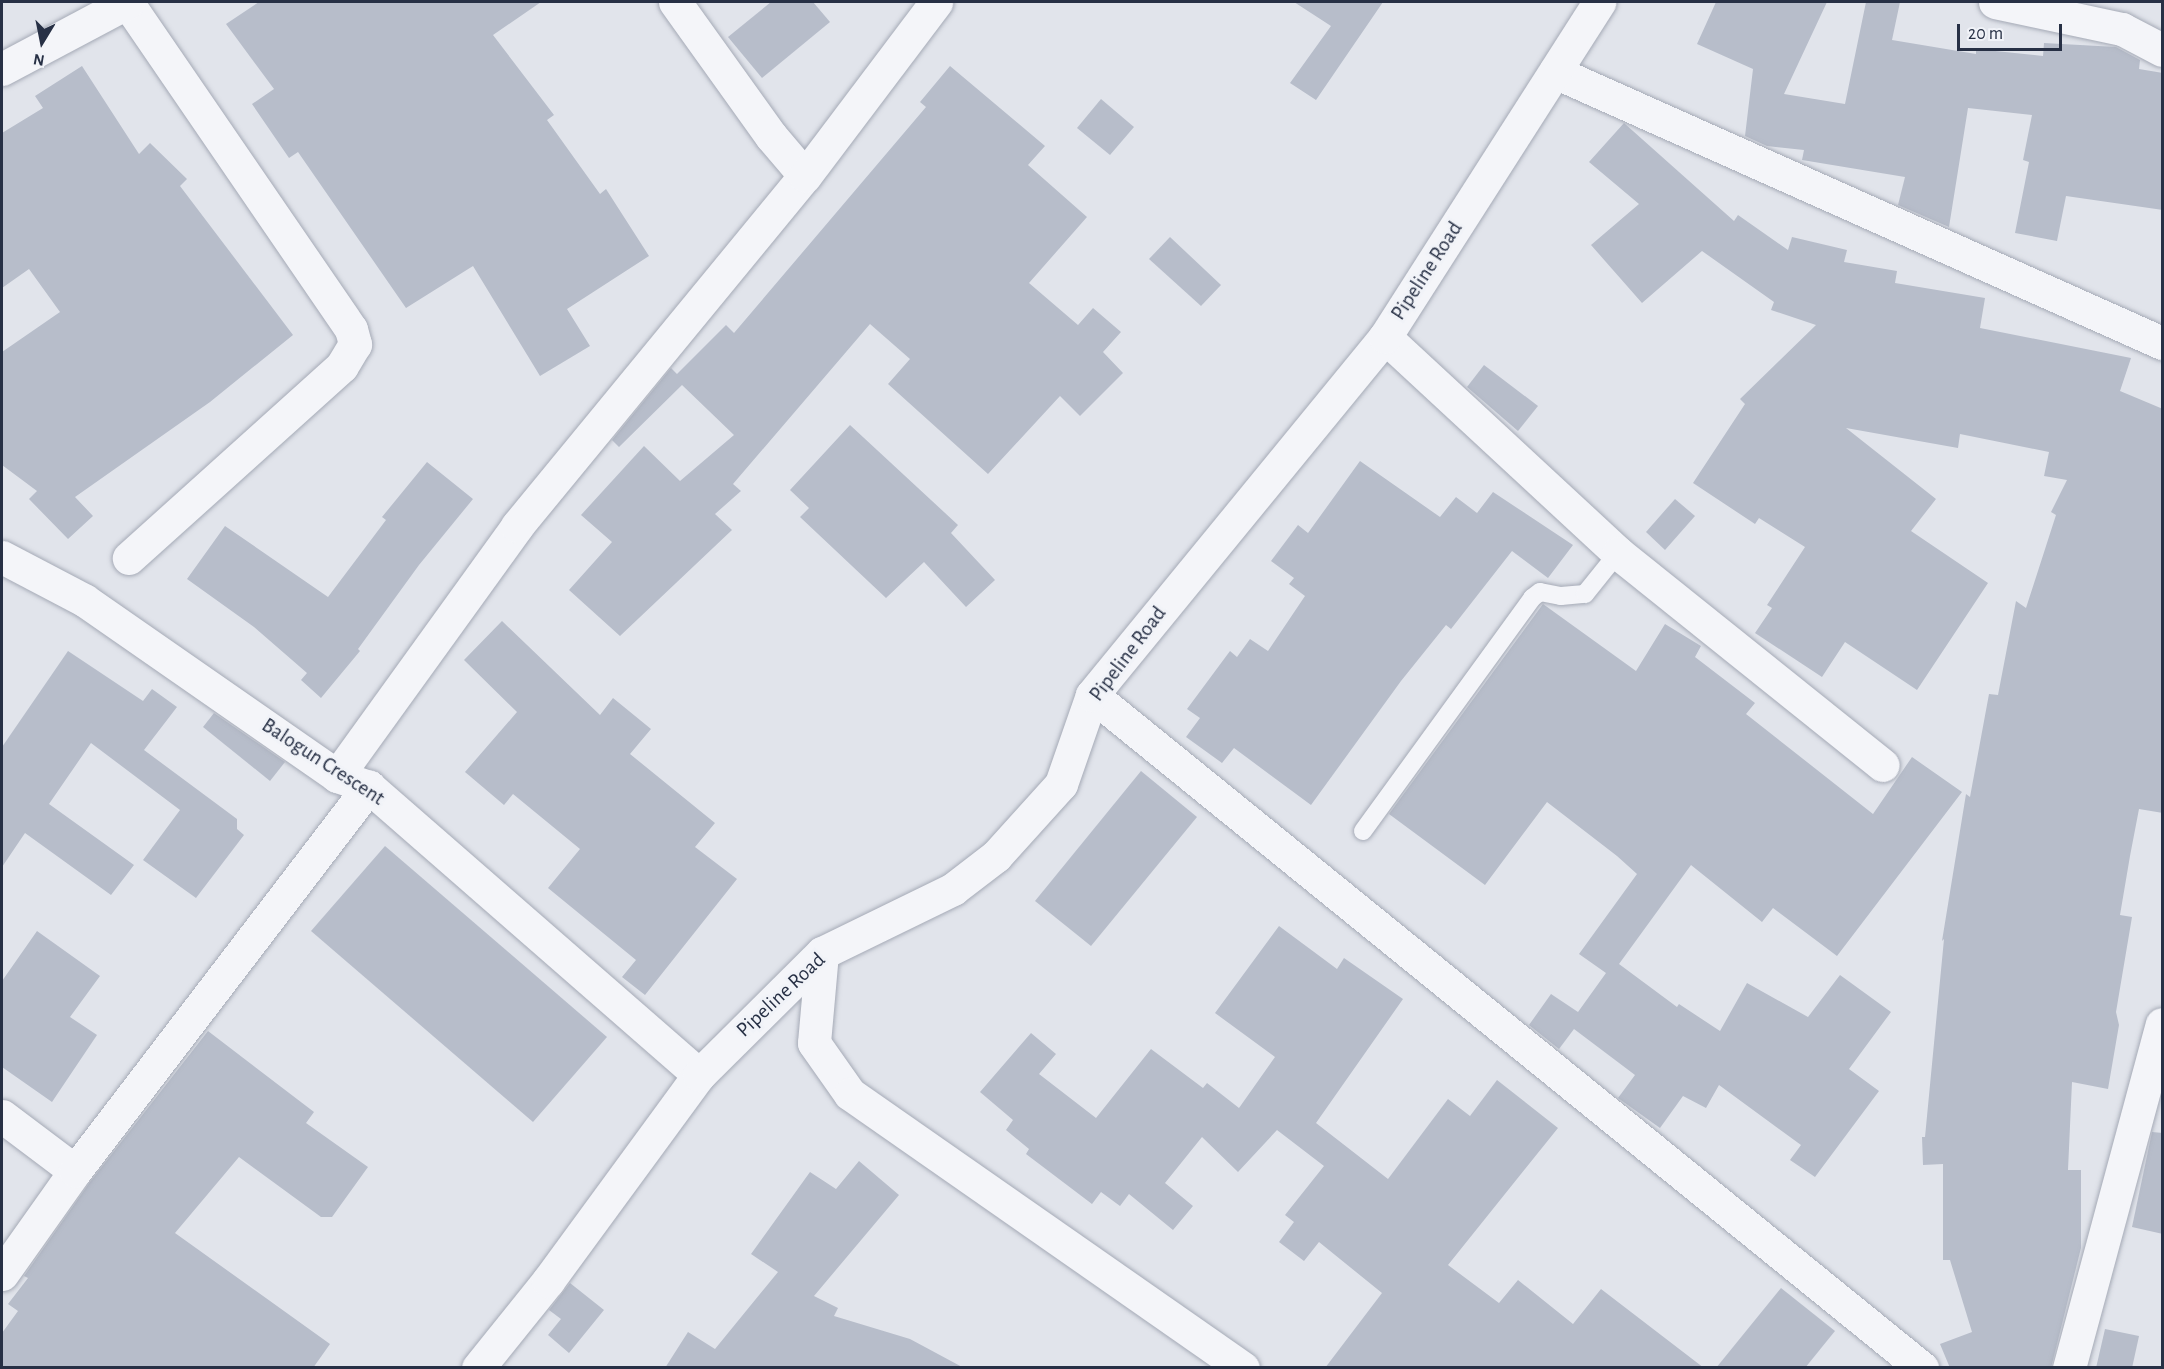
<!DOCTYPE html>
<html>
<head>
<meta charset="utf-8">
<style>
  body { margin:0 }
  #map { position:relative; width:2164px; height:1369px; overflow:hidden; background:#e1e4eb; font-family:"Alegreya Sans",sans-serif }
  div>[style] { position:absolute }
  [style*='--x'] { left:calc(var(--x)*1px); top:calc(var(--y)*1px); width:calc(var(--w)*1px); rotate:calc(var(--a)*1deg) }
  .building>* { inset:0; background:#b7bdca }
  .roads { filter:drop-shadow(0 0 2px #a5aab6) drop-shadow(0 0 2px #a5aab6) }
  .service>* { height:18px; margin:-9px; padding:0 9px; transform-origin:9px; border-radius:9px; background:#f4f5f9 }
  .minor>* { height:33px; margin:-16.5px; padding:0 16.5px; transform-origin:16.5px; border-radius:16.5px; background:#f4f5f9 }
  span { translate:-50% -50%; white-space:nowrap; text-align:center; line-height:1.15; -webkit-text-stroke:6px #f1f3f8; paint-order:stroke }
  .street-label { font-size:21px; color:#273045 }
  .frame { position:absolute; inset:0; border:3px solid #273045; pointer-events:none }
  .north { position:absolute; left:12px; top:12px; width:60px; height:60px; -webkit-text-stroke:4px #f1f3f8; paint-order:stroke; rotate:190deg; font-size:16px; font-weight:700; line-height:24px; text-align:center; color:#273045 }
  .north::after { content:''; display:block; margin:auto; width:21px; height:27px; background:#273045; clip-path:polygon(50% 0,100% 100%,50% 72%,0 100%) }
  .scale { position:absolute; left:1957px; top:24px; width:105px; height:27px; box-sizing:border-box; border:3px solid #273045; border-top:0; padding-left:8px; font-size:18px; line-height:21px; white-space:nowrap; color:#273045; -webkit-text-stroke:4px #f1f3f8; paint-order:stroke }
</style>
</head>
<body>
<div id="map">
  <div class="building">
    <i style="clip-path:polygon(259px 2px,541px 2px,493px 35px,554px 115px,547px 120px,600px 194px,606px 189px,649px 256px,567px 309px,590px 346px,540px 376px,473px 266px,406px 308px,298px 152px,289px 158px,252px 104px,274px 89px,226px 24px)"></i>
    <i style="clip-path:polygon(771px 2px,813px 2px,830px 22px,762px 78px,728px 37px)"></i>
    <i style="clip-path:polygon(1294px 2px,1383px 2px,1316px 100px,1290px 83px,1331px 26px)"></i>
    <i style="clip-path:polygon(1716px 2px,1827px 2px,1784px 94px,1845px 104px,1866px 2px,1900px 2px,1892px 40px,1976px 54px,1976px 49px,2043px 56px,2044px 43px,2116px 47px,2140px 60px,2139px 69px,2163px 73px,2163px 210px,2066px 196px,2057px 241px,2015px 233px,2029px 162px,2023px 160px,2032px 115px,1968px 108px,1949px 227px,1898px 205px,1905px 177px,1802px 160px,1804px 150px,1767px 146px,1745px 136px,1753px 69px,1697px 44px)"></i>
    <i style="clip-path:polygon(82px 66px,139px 154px,150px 143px,187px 179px,180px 186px,293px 335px,210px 402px,75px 497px,93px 516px,68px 539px,29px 499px,37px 491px,2px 465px,2px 352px,60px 312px,29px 269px,2px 288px,2px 133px,43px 108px,35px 96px)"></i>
    <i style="clip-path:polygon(950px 66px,1045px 146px,1028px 165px,1087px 217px,1029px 283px,1078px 325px,1093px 308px,1121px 332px,1103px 352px,1123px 373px,1080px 416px,1060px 396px,988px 474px,888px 384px,910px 359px,870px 324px,733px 484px,741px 491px,715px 514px,732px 530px,620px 636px,569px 590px,612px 542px,581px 515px,644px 446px,680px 481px,734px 435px,682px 385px,619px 447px,612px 440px,671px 368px,677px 374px,726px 325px,734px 333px,926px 107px,920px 102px)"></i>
    <i style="clip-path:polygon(1101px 99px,1134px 127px,1110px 155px,1077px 128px)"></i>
    <i style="clip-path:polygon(1624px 123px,1734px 221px,1738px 215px,1788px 250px,1792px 237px,1847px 250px,1844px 262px,1897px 271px,1895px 283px,1985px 298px,1980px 328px,2131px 358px,2120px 391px,2163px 409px,2163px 813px,2139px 809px,2130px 856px,2120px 915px,2132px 917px,2116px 1012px,2119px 1025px,2108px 1089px,2072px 1082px,2068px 1170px,2081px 1170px,2081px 1248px,2051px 1368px,1950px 1368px,1940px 1344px,1972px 1332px,1950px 1260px,1943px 1260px,1943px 1164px,1923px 1165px,1922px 1137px,1925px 1137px,1944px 939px,1942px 941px,1966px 794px,1970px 797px,1989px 694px,1998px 695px,2016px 601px,2026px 608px,2056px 515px,2051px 512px,2067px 480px,2044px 476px,2049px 452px,1960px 434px,1958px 448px,1846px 428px,1936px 499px,1911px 531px,1988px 583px,1917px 690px,1845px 642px,1822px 677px,1755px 633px,1772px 608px,1767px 605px,1805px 547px,1759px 518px,1755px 524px,1693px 483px,1745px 404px,1740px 399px,1816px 325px,1771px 310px,1774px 302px,1702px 251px,1642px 303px,1591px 245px,1639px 204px,1589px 162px)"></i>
    <i style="clip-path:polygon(1170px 237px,1221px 285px,1201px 306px,1149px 259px)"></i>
    <i style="clip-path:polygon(1484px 365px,1538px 406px,1518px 431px,1467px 387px)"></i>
    <i style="clip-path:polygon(850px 425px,958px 525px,951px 533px,995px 580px,966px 607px,924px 562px,886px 598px,800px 517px,809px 508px,790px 490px)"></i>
    <i style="clip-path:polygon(1360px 461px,1440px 517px,1456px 497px,1477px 513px,1493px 492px,1573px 545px,1548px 578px,1512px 551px,1451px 629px,1446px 625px,1401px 681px,1311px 805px,1234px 748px,1222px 763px,1186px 737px,1200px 718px,1187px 709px,1230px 651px,1237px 657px,1250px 639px,1268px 651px,1305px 596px,1289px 584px,1294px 578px,1271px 561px,1298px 525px,1308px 533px)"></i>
    <i style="clip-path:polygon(427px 462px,473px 499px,419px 565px,358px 649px,360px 651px,321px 698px,301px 680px,307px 673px,254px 627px,187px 579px,225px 526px,328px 597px,386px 520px,382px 517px)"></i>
    <i style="clip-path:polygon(1675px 499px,1695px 516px,1665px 550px,1646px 532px)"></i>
    <i style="clip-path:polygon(1543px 604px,1636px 671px,1665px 624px,1701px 646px,1695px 657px,1755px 703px,1746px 714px,1873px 814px,1912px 757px,1962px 792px,1837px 956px,1773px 908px,1762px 922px,1691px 865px,1619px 964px,1677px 1007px,1679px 1004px,1720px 1031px,1747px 983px,1808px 1017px,1840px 975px,1891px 1012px,1849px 1069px,1879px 1091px,1815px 1177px,1790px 1160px,1801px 1145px,1719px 1085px,1706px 1108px,1683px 1096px,1660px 1128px,1618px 1098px,1635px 1075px,1574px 1029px,1559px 1049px,1529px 1025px,1551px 994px,1578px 1012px,1606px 973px,1579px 954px,1637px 874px,1617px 856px,1547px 802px,1485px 885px,1389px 814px)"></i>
    <i style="clip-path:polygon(502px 621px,600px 715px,613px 698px,651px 729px,630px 754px,715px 823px,695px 847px,737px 879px,645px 995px,622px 977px,636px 960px,548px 888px,580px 849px,513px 794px,504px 805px,465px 772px,517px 712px,464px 660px)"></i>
    <i style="clip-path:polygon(68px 651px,143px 701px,152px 689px,177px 707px,144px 750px,237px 819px,237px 829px,244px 835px,196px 898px,143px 860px,180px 810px,91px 743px,49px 804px,134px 865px,111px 895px,25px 833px,2px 867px,2px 747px)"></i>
    <i style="clip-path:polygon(214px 713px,285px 762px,270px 781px,203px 727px)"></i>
    <i style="clip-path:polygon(1141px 771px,1197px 817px,1091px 946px,1035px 901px)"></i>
    <i style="clip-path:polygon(385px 846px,607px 1037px,533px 1122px,311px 931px)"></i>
    <i style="clip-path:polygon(1279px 926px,1337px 969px,1344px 958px,1403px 999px,1316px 1123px,1388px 1179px,1448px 1099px,1470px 1116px,1497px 1080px,1558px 1128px,1448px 1265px,1499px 1303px,1518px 1280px,1573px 1324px,1601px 1289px,1704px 1368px,1325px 1368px,1382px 1293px,1319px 1242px,1304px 1261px,1279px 1242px,1294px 1222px,1285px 1215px,1324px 1166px,1277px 1130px,1238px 1172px,1202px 1137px,1165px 1183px,1193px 1206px,1173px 1230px,1129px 1194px,1120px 1206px,1101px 1192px,1092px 1204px,1026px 1154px,1029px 1149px,1006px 1130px,1013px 1120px,980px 1092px,1031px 1033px,1056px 1054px,1039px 1074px,1096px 1118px,1151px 1049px,1203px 1088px,1207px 1083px,1239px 1108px,1275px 1057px,1215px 1013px)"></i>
    <i style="clip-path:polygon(37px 931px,100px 976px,70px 1017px,97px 1035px,52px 1102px,2px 1067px,2px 981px)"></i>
    <i style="clip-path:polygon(208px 1031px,314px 1112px,306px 1123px,368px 1167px,332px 1217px,321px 1217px,239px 1157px,175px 1233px,330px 1344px,313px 1368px,2px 1368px,2px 1333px,18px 1311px,8px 1304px,28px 1278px,24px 1276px,90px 1182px)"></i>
    <i style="clip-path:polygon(2152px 1132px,2163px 1133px,2163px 1234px,2132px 1227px)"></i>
    <i style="clip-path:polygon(859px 1161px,899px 1195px,814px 1296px,838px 1308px,834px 1316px,910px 1339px,964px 1368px,665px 1368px,688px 1332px,715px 1349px,778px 1272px,751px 1254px,810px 1172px,836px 1189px)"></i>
    <i style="clip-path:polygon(570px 1283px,604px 1310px,569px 1353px,548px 1335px,561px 1319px,549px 1310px)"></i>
    <i style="clip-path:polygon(1781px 1288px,1835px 1331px,1805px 1368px,1716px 1368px)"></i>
    <i style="clip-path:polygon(2105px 1329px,2139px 1336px,2132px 1368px,2096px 1368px)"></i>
  </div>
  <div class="roads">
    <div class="service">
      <i style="--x:1363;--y:831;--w:288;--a:-54"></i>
      <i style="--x:1532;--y:598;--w:10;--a:-37"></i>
      <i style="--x:1540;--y:592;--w:21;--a:11"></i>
      <i style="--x:1561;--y:596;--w:24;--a:-5"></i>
      <i style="--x:1585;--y:594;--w:53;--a:-51.2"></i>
    </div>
    <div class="minor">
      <i style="--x:127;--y:2;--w:396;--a:55.6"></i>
      <i style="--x:351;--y:329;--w:16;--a:75"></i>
      <i style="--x:355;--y:344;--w:26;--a:121"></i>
      <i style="--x:342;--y:366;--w:287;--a:138"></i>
      <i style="--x:675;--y:2;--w:165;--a:54.4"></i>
      <i style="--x:771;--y:136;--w:52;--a:49.6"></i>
      <i style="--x:1995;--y:2;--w:130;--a:12"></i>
      <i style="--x:2122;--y:29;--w:45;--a:27.7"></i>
      <i style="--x:2;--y:69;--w:143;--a:-28"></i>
      <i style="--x:1555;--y:72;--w:665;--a:24.06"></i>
      <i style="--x:1385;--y:337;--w:318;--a:42.8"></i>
      <i style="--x:1618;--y:553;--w:339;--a:38.7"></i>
      <i style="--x:2;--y:557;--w:93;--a:27.7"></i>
      <i style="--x:84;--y:600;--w:308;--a:34.8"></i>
      <i style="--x:337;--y:776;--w:34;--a:19"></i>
      <i style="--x:369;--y:787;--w:438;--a:41.1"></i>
      <i style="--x:1092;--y:695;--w:1069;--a:39.04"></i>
      <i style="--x:337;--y:776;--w:308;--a:-54.2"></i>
      <i style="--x:517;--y:526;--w:453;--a:-50.6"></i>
      <i style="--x:805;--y:176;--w:218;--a:-53"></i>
      <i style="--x:822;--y:953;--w:90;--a:95.1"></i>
      <i style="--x:814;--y:1043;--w:62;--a:54.8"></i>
      <i style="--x:850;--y:1094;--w:479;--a:34.9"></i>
      <i style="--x:2;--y:1116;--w:91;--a:37"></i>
      <i style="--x:2;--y:1274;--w:126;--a:-54.7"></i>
      <i style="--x:75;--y:1171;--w:484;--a:-52.6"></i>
      <i style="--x:478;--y:1368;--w:112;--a:-51.2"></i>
      <i style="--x:548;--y:1281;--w:255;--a:-53.8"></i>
      <i style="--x:699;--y:1075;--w:173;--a:-44.8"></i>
      <i style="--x:822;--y:953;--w:146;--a:-26"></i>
      <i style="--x:953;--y:889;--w:54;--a:-37.5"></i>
      <i style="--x:996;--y:856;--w:97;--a:-47.9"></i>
      <i style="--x:1061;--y:784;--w:94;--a:-70.8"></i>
      <i style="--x:1092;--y:695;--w:463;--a:-50.7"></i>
      <i style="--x:1385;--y:337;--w:398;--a:-57.4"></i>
      <i style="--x:2069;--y:1368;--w:356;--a:-74.9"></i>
    </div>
  </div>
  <div class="street-label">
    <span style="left:1427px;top:271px;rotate:-57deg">Pipeline Road</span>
    <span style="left:1128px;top:654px;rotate:-53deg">Pipeline Road</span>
    <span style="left:323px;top:762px;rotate:33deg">Balogun Crescent</span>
    <span style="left:781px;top:995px;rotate:-43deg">Pipeline Road</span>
  </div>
  <div class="frame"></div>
  <div class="north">N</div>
  <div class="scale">20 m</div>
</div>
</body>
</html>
